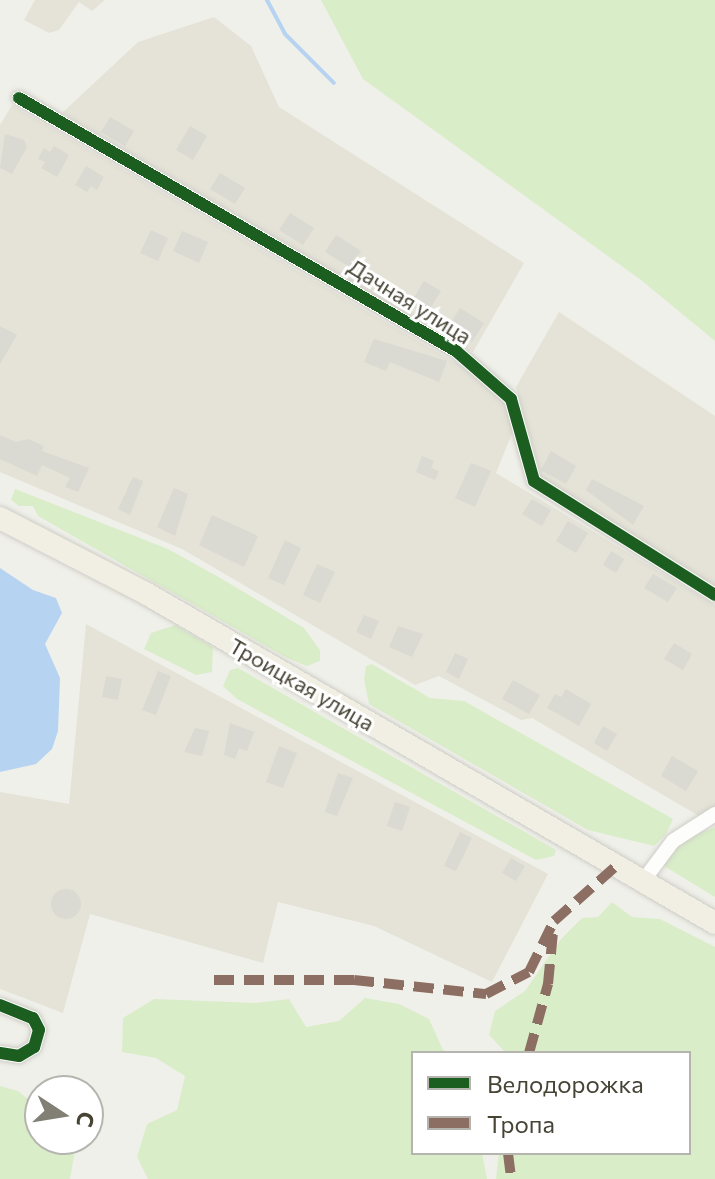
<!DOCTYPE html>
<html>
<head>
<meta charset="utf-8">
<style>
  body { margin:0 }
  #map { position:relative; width:715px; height:1179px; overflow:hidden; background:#f0f0ea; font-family:Commissioner,sans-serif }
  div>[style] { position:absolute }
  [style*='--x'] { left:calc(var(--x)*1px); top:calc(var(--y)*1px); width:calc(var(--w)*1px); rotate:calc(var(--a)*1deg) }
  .residential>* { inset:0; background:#e5e3d7 }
  .green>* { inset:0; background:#d9edc8 }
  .water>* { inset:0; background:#b7d3f2 }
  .stream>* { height:4px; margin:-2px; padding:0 2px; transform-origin:2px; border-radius:2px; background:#b7d3f2 }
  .building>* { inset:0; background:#dad9d2 }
  .round { border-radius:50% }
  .roads { filter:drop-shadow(0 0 2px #cecdc7) drop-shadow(0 0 2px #cecdc7) }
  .minor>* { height:14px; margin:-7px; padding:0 7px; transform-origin:7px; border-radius:7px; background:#fdfdfc }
  .primary>* { height:22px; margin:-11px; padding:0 11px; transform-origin:11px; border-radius:11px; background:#f1efe3 }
  .quiet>* { height:10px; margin-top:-5px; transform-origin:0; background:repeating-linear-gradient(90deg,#8d6e63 0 20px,transparent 0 30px) }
  .cycleway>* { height:12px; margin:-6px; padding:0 6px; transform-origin:6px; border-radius:6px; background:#1b5e20 }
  span { translate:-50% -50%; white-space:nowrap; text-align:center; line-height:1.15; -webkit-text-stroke:6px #fff; paint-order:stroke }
  .street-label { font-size:22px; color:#474335 }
  .legend { position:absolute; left:411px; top:1051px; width:280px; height:104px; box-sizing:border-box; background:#fff; border:2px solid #b5b4ae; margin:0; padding:10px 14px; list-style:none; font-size:24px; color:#474335 }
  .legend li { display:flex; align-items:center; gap:16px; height:40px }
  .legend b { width:40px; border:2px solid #b5b4ae }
  .north { position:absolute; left:24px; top:1075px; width:80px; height:80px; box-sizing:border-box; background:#fff; border:2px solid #b5b4ae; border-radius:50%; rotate:102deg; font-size:22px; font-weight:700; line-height:32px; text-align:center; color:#474335 }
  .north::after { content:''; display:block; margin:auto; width:28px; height:36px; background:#828074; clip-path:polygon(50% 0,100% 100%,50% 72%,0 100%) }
</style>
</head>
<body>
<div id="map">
  <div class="residential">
    <i style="clip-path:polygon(35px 0,105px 0,92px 11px,79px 2px,59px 30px,49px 33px,24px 20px)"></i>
    <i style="clip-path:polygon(214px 17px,251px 46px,279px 107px,524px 263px,473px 352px,62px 113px,138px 42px)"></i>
    <i style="clip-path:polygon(12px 105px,484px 379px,504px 395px,515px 426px,496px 473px,715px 605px,715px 808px,699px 816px,532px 718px,521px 720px,439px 676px,415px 685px,182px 549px,0 472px,0 125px)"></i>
    <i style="clip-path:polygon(559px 312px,715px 416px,715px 590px,542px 479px,516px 387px)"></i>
    <i style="clip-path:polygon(86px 624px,548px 874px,492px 982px,374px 926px,278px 902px,263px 963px,90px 914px,63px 1013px,0 989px,0 792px,69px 804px)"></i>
  </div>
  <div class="green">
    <i style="clip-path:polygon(321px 0,715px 0,715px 341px,641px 280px,363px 79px)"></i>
    <i style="clip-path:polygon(15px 489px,168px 549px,222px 579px,304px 628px,320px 650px,320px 661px,307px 666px,287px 658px,38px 516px,33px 506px,19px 506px,11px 500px)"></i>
    <i style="clip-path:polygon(175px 625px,213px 647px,212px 672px,196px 675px,144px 649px,151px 633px)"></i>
    <i style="clip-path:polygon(372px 664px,430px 698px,464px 701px,673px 819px,666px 834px,654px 846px,588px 830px,369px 704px,364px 679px,366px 666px)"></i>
    <i style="clip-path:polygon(238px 668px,556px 850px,554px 856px,536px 860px,237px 699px,223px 686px,230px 670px)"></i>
    <i style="clip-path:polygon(715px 827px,715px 897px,664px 866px,666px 855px,680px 841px)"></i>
    <i style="clip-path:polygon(612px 902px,632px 917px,660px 919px,715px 947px,715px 1179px,496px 1179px,499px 1153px,689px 1153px,689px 1053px,506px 1053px,489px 1035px,495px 1011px,525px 991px,561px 939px,582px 918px,598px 917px)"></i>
    <i style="clip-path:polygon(365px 998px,399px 1004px,429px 1019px,443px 1050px,451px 1053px,413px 1053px,413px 1153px,482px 1153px,487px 1179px,148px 1179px,137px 1157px,147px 1124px,177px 1110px,185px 1076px,156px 1058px,122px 1052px,123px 1018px,154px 999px,255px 1003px,289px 999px,306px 1027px,339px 1021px)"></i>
    <i style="clip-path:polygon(0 1086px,18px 1091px,40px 1109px,40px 1139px,77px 1139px,70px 1179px,0 1179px)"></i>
  </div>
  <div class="water">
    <i style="clip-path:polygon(0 568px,33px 590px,56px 598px,62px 613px,45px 644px,60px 678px,58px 731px,52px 749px,36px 764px,0 772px)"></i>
  </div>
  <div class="stream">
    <i style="--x:267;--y:0;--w:38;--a:62"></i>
    <i style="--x:285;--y:34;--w:69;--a:45"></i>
  </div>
  <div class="building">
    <i style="clip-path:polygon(110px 117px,134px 131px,125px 146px,101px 132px)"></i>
    <i style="clip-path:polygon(190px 126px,207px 136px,193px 160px,176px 150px)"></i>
    <i style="clip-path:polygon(5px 134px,24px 140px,27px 147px,12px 174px,0 168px)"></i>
    <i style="clip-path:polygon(54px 146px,69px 155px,57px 177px,41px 168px,45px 162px,38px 159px,44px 148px,50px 152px)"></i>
    <i style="clip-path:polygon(86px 166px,104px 177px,97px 190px,91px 186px,87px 192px,75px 185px)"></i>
    <i style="clip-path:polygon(220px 173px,245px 188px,235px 204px,210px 189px)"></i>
    <i style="clip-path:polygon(290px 213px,314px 228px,303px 245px,279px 230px)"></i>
    <i style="clip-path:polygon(151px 230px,168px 238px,158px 261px,140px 253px)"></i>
    <i style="clip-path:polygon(182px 231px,208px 242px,199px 263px,173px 251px)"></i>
    <i style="clip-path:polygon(336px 235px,361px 251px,351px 268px,325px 252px)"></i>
    <i style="clip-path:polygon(424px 281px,441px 291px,426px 315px,409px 305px)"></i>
    <i style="clip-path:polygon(460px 308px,484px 323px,472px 342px,448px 327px)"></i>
    <i style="clip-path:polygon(0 326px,17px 335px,0 364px)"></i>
    <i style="clip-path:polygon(374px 339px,447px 361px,439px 382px,390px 362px,386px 371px,364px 362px)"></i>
    <i style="clip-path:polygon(0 435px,16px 442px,28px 439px,44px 446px,42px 451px,89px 468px,78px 492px,65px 487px,70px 478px,42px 465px,37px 476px,0 459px)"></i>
    <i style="clip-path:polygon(551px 451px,576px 466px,566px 484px,541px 470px)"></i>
    <i style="clip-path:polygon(422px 456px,434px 461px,431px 468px,439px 471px,435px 480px,416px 472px)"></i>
    <i style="clip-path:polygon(471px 463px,491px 471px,475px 507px,455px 498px)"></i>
    <i style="clip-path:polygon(133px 477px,143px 481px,130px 515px,118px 509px)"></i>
    <i style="clip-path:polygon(592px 479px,644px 506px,633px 525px,586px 490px)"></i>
    <i style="clip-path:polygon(174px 488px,188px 494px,175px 536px,157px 527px)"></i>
    <i style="clip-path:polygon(532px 499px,551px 510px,542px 526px,522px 514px)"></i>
    <i style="clip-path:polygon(212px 515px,258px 536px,244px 567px,199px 545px)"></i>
    <i style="clip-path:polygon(568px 521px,588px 533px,576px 553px,556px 541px)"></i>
    <i style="clip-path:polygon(285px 540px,301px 548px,284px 585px,268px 578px)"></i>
    <i style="clip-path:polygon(611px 551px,624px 559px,616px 573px,603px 565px)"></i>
    <i style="clip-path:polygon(317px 564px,335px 572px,320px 603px,303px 595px)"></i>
    <i style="clip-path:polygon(653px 574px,677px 588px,668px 602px,644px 588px)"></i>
    <i style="clip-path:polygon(364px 615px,379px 621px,371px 639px,356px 632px)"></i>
    <i style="clip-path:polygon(398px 626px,423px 634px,412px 657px,389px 647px)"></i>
    <i style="clip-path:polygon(674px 643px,692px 654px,683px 670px,664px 659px)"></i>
    <i style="clip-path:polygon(455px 653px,468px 659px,459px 679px,446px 672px)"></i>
    <i style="clip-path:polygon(158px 671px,171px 676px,156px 715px,142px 710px)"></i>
    <i style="clip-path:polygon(106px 676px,122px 679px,118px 700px,102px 697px)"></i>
    <i style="clip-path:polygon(513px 680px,540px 695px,529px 714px,502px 699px)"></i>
    <i style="clip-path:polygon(566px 689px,591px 704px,579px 726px,547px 708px,555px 694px,561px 697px)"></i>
    <i style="clip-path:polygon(230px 723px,254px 732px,247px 751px,239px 748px,235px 759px,224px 755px)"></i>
    <i style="clip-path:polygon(603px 726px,617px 734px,607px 751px,594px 743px)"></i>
    <i style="clip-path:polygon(195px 728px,209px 731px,202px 756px,184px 752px)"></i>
    <i style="clip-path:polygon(279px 746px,297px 753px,283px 788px,266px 782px)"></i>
    <i style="clip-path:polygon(672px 756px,698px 771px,686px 791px,661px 776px)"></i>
    <i style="clip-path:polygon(338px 773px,353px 778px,337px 816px,325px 812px)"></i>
    <i style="clip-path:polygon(395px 802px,410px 807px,402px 831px,387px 826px)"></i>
    <i style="clip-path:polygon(460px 832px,472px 838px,456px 871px,444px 866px)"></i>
    <i style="clip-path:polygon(511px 858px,525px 866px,516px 881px,502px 873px)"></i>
    <i class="round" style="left:51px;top:889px;width:30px;height:30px"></i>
  </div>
  <div class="roads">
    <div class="minor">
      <i style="--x:19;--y:98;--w:505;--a:30.07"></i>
      <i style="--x:456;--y:351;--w:73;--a:41.1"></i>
      <i style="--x:511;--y:399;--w:85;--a:74.3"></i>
      <i style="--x:534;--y:481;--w:214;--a:32.2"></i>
      <i style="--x:643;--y:881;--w:50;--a:-53.1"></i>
      <i style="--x:673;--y:841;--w:50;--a:-32.7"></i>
      <i style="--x:0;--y:1005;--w:35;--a:22"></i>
      <i style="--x:33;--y:1018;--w:13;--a:63"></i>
      <i style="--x:39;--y:1030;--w:18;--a:106"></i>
      <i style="--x:34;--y:1047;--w:17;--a:149"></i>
      <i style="--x:19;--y:1056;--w:19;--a:-171"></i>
    </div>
    <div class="primary">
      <i style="--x:0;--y:518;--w:165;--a:27.3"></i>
      <i style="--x:147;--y:594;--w:656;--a:30.08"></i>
    </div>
  </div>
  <div class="quiet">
    <i style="--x:214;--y:980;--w:140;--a:0"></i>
    <i style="--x:354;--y:980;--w:133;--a:6.1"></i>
    <i style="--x:486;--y:994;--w:48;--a:-27.1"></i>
    <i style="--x:529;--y:972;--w:57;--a:-63.9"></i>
    <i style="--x:554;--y:921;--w:83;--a:-41.6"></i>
    <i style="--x:529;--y:1053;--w:72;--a:-74.6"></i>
    <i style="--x:548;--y:984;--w:52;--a:-84.5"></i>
    <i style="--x:508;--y:1153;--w:26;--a:83"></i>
  </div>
  <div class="cycleway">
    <i style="--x:19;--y:98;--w:505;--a:30.07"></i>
    <i style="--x:456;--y:351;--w:73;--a:41.1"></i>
    <i style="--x:511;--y:399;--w:85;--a:74.3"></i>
    <i style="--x:534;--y:481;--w:214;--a:32.2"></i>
    <i style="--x:0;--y:1005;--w:35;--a:22"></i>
    <i style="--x:33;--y:1018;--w:13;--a:63"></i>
    <i style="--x:39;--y:1030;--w:18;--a:106"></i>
    <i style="--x:34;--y:1047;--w:17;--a:149"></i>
    <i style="--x:19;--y:1056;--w:19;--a:-171"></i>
  </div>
  <div class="street-label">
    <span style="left:410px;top:301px;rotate:32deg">Дачная улица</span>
    <span style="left:302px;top:684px;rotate:30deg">Троицкая улица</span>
  </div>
  <ul class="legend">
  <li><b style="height:10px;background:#1b5e20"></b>Велодорожка</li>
  <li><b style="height:10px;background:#8d6e63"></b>Тропа</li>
  </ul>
  <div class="north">С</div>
</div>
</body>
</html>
